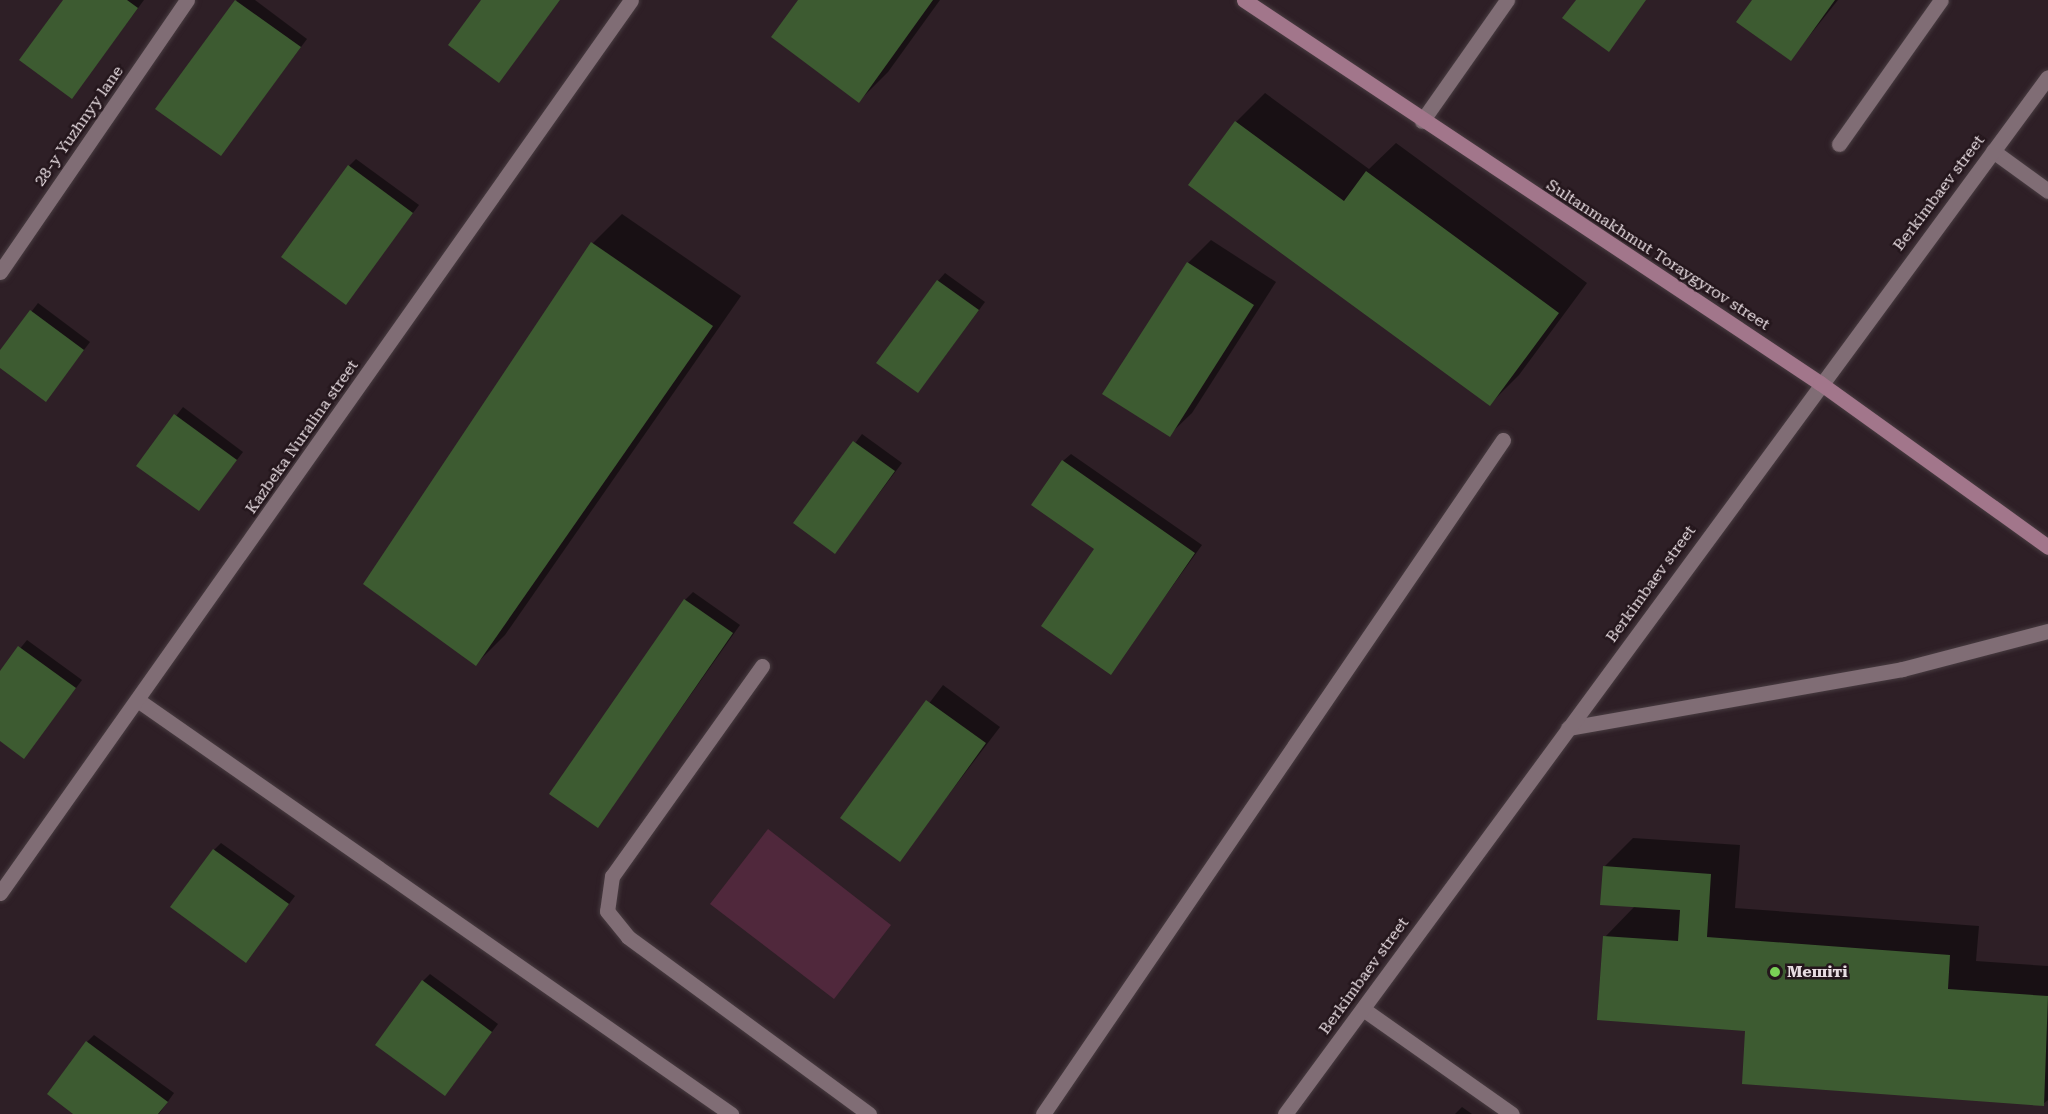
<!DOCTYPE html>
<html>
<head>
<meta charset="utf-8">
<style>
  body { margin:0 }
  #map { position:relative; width:2048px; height:1114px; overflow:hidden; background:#2e1f26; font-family:"Roboto Serif",serif }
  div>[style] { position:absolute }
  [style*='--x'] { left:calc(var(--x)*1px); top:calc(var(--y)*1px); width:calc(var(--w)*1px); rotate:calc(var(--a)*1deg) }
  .green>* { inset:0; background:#50283c }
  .shadow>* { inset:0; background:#0007 }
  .building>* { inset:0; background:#3d5b31 }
  .roads { filter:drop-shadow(0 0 2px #483c41) drop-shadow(0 0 2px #483c41) }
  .service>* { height:15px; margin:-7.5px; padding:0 7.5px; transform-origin:7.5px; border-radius:7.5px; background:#806d75 }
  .minor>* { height:15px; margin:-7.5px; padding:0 7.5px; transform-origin:7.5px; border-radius:7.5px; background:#806d75 }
  .tertiary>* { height:15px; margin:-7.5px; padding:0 7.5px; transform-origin:7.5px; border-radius:7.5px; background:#806d75 }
  .secondary>* { height:15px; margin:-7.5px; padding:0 7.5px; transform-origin:7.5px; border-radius:7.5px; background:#a2768b }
  .dots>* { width:16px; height:16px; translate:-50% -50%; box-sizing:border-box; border:3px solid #24161c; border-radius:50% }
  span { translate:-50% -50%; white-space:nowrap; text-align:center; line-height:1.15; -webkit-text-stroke:5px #24161c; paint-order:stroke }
  .street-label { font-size:16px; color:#e7dce1 }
  .poi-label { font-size:16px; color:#e7dce1; font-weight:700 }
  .left { translate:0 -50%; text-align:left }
</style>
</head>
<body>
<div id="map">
  <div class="green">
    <i style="clip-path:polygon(768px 829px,891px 925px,834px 999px,710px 904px)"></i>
  </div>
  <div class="shadow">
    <i style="clip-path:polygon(65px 0,144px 0,72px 97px)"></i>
    <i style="clip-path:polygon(237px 0,255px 0,307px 39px,221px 154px,157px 109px)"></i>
    <i style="clip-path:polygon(482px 0,560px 0,499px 81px)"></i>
    <i style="clip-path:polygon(800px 0,940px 0,888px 72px,859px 101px)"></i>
    <i style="clip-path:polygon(1754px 0,1838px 0,1790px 60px)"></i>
    <i style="clip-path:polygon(1265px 93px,1369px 169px,1396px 143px,1587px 283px,1519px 375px,1490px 404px,1236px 122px)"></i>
    <i style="clip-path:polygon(356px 159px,419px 205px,345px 303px,349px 166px)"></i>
    <i style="clip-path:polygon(622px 214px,741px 296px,505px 635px,476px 664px,365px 583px,593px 243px)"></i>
    <i style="clip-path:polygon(1211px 240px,1276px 282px,1192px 413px,1169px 435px,1104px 394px,1188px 263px)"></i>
    <i style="clip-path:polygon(945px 273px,985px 302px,918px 392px,938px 281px)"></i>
    <i style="clip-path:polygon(38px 303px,90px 342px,46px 400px,0 366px,0 353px)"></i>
    <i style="clip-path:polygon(183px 407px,243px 452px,199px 509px,138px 465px)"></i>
    <i style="clip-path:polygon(862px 434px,902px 463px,835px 552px,795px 523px)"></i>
    <i style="clip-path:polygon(1071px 454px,1202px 545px,1110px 673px,1097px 549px,1063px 461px)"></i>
    <i style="clip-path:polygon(693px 592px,740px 625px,598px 826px,685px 600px)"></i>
    <i style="clip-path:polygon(27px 640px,82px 680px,24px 757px,0 739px,0 673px)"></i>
    <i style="clip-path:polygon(943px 685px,1000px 727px,899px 860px,842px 818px)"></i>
    <i style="clip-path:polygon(1633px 838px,1740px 845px,1735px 908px,1979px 926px,1976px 961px,2048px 966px,2048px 1100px,2043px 1104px,1747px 1029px,1605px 937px,1635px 906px,1604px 867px)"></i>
    <i style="clip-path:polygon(221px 843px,295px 896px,246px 961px,214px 850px)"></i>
    <i style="clip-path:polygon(430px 974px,498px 1024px,445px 1094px,423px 981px)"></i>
    <i style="clip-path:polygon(94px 1035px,174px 1093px,159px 1114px,76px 1114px,87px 1042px)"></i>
    <i style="clip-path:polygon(1462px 1107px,1472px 1114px,1455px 1114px)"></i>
  </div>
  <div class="building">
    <i style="clip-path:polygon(63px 0,127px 0,138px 8px,72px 99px,19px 60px)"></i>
    <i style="clip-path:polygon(235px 0,301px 47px,221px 156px,155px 109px)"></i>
    <i style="clip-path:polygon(481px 0,560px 0,499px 83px,448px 45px)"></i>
    <i style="clip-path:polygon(798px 0,933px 0,859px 103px,771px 37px)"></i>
    <i style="clip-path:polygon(1576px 0,1646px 0,1609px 52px,1562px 18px)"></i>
    <i style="clip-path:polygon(1752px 0,1835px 0,1791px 61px,1736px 22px)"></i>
    <i style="clip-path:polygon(1235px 121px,1344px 201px,1366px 171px,1559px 313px,1490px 406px,1188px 185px)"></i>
    <i style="clip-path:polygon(348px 165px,413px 213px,346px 305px,281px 257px)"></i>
    <i style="clip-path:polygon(591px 242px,713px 326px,476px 666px,363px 584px)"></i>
    <i style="clip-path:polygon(1187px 262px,1254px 305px,1170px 437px,1102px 394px)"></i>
    <i style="clip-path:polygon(937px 280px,979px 310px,918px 393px,876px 363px)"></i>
    <i style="clip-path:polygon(30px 310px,84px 350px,46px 402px,0 368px,0 350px)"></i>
    <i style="clip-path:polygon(174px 414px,237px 460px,199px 511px,136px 466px)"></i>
    <i style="clip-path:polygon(853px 441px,895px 471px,835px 554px,793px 523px)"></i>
    <i style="clip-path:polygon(1062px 460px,1195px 553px,1111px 675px,1041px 626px,1094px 549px,1031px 505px)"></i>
    <i style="clip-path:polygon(684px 599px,733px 633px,598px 828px,549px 794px)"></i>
    <i style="clip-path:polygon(18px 646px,76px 688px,24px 759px,0 741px,0 671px)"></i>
    <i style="clip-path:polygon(926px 700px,986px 743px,900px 862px,840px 818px)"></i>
    <i style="clip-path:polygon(213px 849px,289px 904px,246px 963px,170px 907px)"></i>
    <i style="clip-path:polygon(1603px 866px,1711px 874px,1707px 937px,1950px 955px,1948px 989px,2048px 996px,2044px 1106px,1742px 1084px,1745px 1031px,1597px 1020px,1603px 936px,1678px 941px,1680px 910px,1600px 905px)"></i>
    <i style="clip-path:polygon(422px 980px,492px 1032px,445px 1096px,375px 1045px)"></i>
    <i style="clip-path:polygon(86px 1041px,168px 1102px,158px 1114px,73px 1114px,47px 1094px)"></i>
  </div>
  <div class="roads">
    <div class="service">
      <i style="--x:1993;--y:151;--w:68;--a:36"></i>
      <i style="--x:762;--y:666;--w:258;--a:125.5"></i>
      <i style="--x:612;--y:876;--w:35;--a:98"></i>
      <i style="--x:607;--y:911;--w:33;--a:51"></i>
      <i style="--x:628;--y:937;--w:299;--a:36.3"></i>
      <i style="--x:1568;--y:728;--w:339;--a:-10"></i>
      <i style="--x:1902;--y:669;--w:151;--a:-14.6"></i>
      <i style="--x:1363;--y:1009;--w:182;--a:35.2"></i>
      <i style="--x:1043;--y:1114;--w:816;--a:-55.69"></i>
    </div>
    <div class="minor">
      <i style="--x:1422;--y:121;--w:148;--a:-54.9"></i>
      <i style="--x:1839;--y:144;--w:176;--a:-54.7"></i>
      <i style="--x:0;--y:272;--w:330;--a:-55.5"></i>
      <i style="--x:139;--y:701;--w:722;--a:34.9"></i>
      <i style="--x:0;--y:893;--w:1093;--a:-54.75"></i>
    </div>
    <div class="tertiary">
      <i style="--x:1285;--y:1114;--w:1287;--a:-53.66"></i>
    </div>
    <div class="secondary">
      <i style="--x:1244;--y:0;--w:692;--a:33.62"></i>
      <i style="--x:1820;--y:383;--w:281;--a:35.7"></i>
    </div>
  </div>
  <div class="dots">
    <i style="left:1775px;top:972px;background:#7ad156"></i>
  </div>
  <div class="street-label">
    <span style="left:79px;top:126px;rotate:-55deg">28-y Yuzhnyy lane</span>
    <span style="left:1939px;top:193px;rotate:-53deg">Berkimbaev street</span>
    <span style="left:1658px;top:255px;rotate:33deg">Sultanmakhmut Toraygyrov street</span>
    <span style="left:302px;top:437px;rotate:-55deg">Kazbeka Nuralina street</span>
    <span style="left:1651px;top:584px;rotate:-54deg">Berkimbaev street</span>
    <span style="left:1364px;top:976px;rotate:-54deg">Berkimbaev street</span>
  </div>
  <div class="poi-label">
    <span class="left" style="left:1787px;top:972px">Мешіті</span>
  </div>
</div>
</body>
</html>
